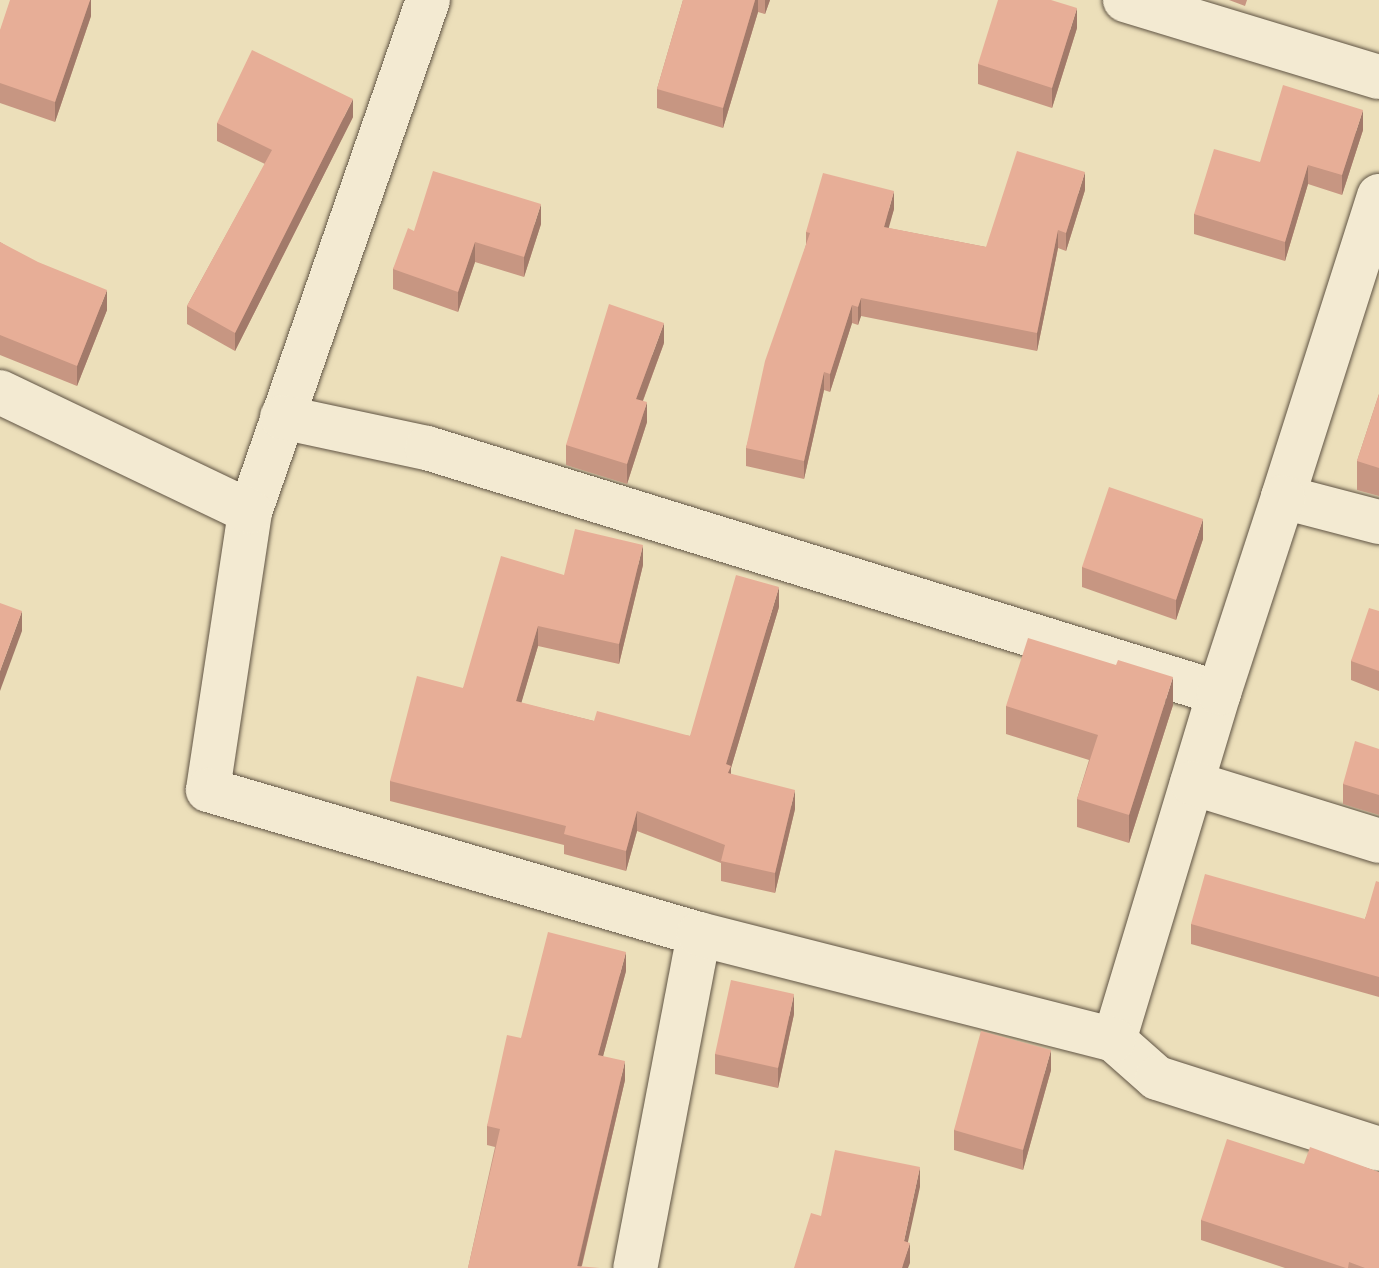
<!DOCTYPE html>
<html>
<head>
<meta charset="utf-8">
<style>
  body { margin:0 }
  #map { position:relative; width:1379px; height:1268px; overflow:hidden; background:#ecdfba; font-family:"IM FELL Double Pica",serif }
  div>[style] { position:absolute }
  [style*='--x'] { left:calc(var(--x)*1px); top:calc(var(--y)*1px); width:calc(var(--w)*1px); rotate:calc(var(--a)*1deg) }
  .roads { filter:drop-shadow(0 0 2px #605444) drop-shadow(0 0 2px #605444) }
  .minor>* { height:44px; margin:-22px; padding:0 22px; transform-origin:22px; border-radius:22px; background:#f3ead2 }
  .wall>* { inset:0; background:#c79682 }
  .shaded-wall>* { inset:0; background:#a27a6a }
  .building>* { inset:0; background:#e7ae97 }
  span { translate:-50% -50%; white-space:nowrap; text-align:center; line-height:1.15; -webkit-text-stroke:6px #f3ead2; paint-order:stroke }
</style>
</head>
<body>
<div id="map">
  <div class="roads">
    <div class="minor">
      <i style="--x:428;--y:0;--w:542;--a:109.17"></i>
      <i style="--x:250;--y:512;--w:281;--a:98.6"></i>
      <i style="--x:208;--y:790;--w:512;--a:16.35"></i>
      <i style="--x:699;--y:934;--w:340;--a:100.8"></i>
      <i style="--x:1125;--y:0;--w:265;--a:16.9"></i>
      <i style="--x:1379;--y:196;--w:316;--a:107.7"></i>
      <i style="--x:1283;--y:497;--w:99;--a:14.6"></i>
      <i style="--x:0;--y:392;--w:277;--a:25.6"></i>
      <i style="--x:282;--y:417;--w:148;--a:12.1"></i>
      <i style="--x:427;--y:448;--w:829;--a:17.19"></i>
      <i style="--x:1219;--y:693;--w:363;--a:106.8"></i>
      <i style="--x:1114;--y:1040;--w:57;--a:41.5"></i>
      <i style="--x:1157;--y:1078;--w:233;--a:17.7"></i>
      <i style="--x:1219;--y:693;--w:206;--a:-71.9"></i>
      <i style="--x:1192;--y:783;--w:196;--a:17.2"></i>
      <i style="--x:699;--y:934;--w:428;--a:14.3"></i>
    </div>
  </div>
  <div class="wall">
    <i style="clip-path:polygon(91px 0,91px 16px,55px 122px,0 103px,0 30px)"></i>
    <i style="clip-path:polygon(683px 0,770px 0,765px 14px,758px 12px,723px 128px,657px 108px,657px 89px)"></i>
    <i style="clip-path:polygon(1229px 0,1247px 0,1245px 6px)"></i>
    <i style="clip-path:polygon(1077px 28px,1052px 108px,978px 84px,978px 64px)"></i>
    <i style="clip-path:polygon(353px 117px,235px 351px,187px 324px,187px 306px,265px 164px,217px 141px,217px 123px)"></i>
    <i style="clip-path:polygon(1363px 130px,1342px 195px,1308px 184px,1285px 261px,1194px 234px,1194px 214px,1260px 162px)"></i>
    <i style="clip-path:polygon(1085px 190px,1066px 251px,1058px 248px,1037px 351px,861px 316px,858px 325px,852px 323px,830px 392px,824px 390px,804px 479px,746px 466px,746px 448px,806px 245px,806px 232px,894px 209px,888px 228px,986px 247px)"></i>
    <i style="clip-path:polygon(541px 224px,524px 277px,475px 262px,458px 312px,393px 289px,393px 269px,414px 231px)"></i>
    <i style="clip-path:polygon(0 242px,107px 310px,77px 386px,0 355px)"></i>
    <i style="clip-path:polygon(664px 343px,643px 401px,647px 422px,627px 484px,566px 465px,566px 445px)"></i>
    <i style="clip-path:polygon(1379px 394px,1379px 496px,1357px 490px,1357px 461px)"></i>
    <i style="clip-path:polygon(1203px 539px,1176px 620px,1082px 587px,1082px 567px)"></i>
    <i style="clip-path:polygon(643px 565px,619px 664px,538px 646px,521px 703px,594px 721px,690px 736px,779px 607px,731px 768px,731px 774px,795px 809px,775px 893px,721px 881px,721px 863px,637px 831px,626px 871px,564px 854px,564px 845px,390px 801px,390px 781px,463px 688px,564px 575px)"></i>
    <i style="clip-path:polygon(1379px 611px,1379px 691px,1351px 680px,1351px 661px)"></i>
    <i style="clip-path:polygon(1173px 705px,1129px 843px,1077px 827px,1077px 799px,1089px 760px,1006px 734px,1006px 706px)"></i>
    <i style="clip-path:polygon(1379px 749px,1379px 815px,1343px 804px,1343px 784px)"></i>
    <i style="clip-path:polygon(1379px 882px,1379px 997px,1191px 944px,1191px 924px,1365px 919px)"></i>
    <i style="clip-path:polygon(626px 971px,603px 1056px,625px 1080px,582px 1266px,468px 1268px,495px 1147px,487px 1145px,487px 1126px,521px 1038px)"></i>
    <i style="clip-path:polygon(794px 1014px,778px 1088px,715px 1074px,715px 1054px)"></i>
    <i style="clip-path:polygon(1051px 1070px,1023px 1170px,954px 1150px,954px 1130px)"></i>
    <i style="clip-path:polygon(1304px 1164px,1379px 1268px,1285px 1268px,1201px 1240px,1201px 1220px)"></i>
  </div>
  <div class="shaded-wall">
    <i style="clip-path:polygon(90px 0,91px 0,91px 16px,55px 122px,55px 102px)"></i>
    <i style="clip-path:polygon(755px 0,758px 0,758px 12px,723px 128px,723px 108px)"></i>
    <i style="clip-path:polygon(765px 0,770px 0,765px 14px)"></i>
    <i style="clip-path:polygon(1077px 8px,1077px 28px,1052px 108px,1052px 88px)"></i>
    <i style="clip-path:polygon(353px 99px,353px 117px,235px 351px,235px 333px)"></i>
    <i style="clip-path:polygon(1363px 110px,1363px 130px,1342px 195px,1342px 175px)"></i>
    <i style="clip-path:polygon(1308px 165px,1308px 184px,1285px 261px,1285px 242px)"></i>
    <i style="clip-path:polygon(1085px 172px,1085px 190px,1066px 251px,1066px 233px)"></i>
    <i style="clip-path:polygon(894px 191px,894px 209px,884px 245px,884px 227px)"></i>
    <i style="clip-path:polygon(541px 204px,541px 224px,524px 277px,524px 257px)"></i>
    <i style="clip-path:polygon(1058px 230px,1058px 248px,1037px 351px,1037px 333px)"></i>
    <i style="clip-path:polygon(475px 242px,475px 262px,458px 312px,458px 292px)"></i>
    <i style="clip-path:polygon(107px 290px,107px 310px,77px 386px,77px 366px)"></i>
    <i style="clip-path:polygon(861px 298px,861px 316px,858px 325px,858px 307px)"></i>
    <i style="clip-path:polygon(852px 305px,852px 323px,830px 392px,830px 374px)"></i>
    <i style="clip-path:polygon(664px 323px,664px 343px,636px 419px,636px 399px)"></i>
    <i style="clip-path:polygon(824px 372px,824px 390px,804px 479px,804px 461px)"></i>
    <i style="clip-path:polygon(647px 402px,647px 422px,627px 484px,627px 464px)"></i>
    <i style="clip-path:polygon(1203px 519px,1203px 539px,1176px 620px,1176px 600px)"></i>
    <i style="clip-path:polygon(643px 545px,643px 565px,619px 664px,619px 644px)"></i>
    <i style="clip-path:polygon(779px 587px,779px 607px,731px 768px,731px 786px,726px 764px)"></i>
    <i style="clip-path:polygon(22px 611px,22px 631px,0 691px,0 671px)"></i>
    <i style="clip-path:polygon(538px 626px,538px 646px,516px 721px,516px 701px)"></i>
    <i style="clip-path:polygon(1173px 677px,1173px 705px,1129px 843px,1129px 815px)"></i>
    <i style="clip-path:polygon(795px 790px,795px 809px,775px 893px,775px 873px)"></i>
    <i style="clip-path:polygon(637px 811px,637px 831px,626px 871px,626px 851px)"></i>
    <i style="clip-path:polygon(626px 952px,626px 971px,598px 1075px,598px 1055px)"></i>
    <i style="clip-path:polygon(794px 994px,794px 1014px,778px 1088px,778px 1068px)"></i>
    <i style="clip-path:polygon(1051px 1050px,1051px 1070px,1023px 1170px,1023px 1150px)"></i>
    <i style="clip-path:polygon(625px 1061px,625px 1080px,581px 1268px,577px 1268px)"></i>
    <i style="clip-path:polygon(920px 1167px,920px 1187px,904px 1260px,910px 1243px,910px 1263px,908px 1268px,902px 1268px,904px 1241px)"></i>
  </div>
  <div class="building">
    <i style="clip-path:polygon(10px 0,90px 0,55px 102px,0 83px,0 30px)"></i>
    <i style="clip-path:polygon(683px 0,755px 0,723px 108px,657px 89px)"></i>
    <i style="clip-path:polygon(998px 0,1051px 0,1077px 8px,1052px 88px,978px 64px)"></i>
    <i style="clip-path:polygon(252px 50px,353px 99px,235px 333px,187px 306px,272px 150px,217px 123px)"></i>
    <i style="clip-path:polygon(1283px 85px,1363px 110px,1342px 175px,1308px 165px,1285px 242px,1194px 214px,1214px 149px,1260px 162px)"></i>
    <i style="clip-path:polygon(1017px 151px,1085px 172px,1066px 233px,1058px 230px,1037px 333px,861px 298px,858px 307px,852px 305px,830px 374px,824px 372px,804px 461px,746px 448px,765px 361px,810px 233px,806px 232px,823px 173px,894px 191px,884px 227px,986px 247px)"></i>
    <i style="clip-path:polygon(433px 171px,541px 204px,524px 257px,475px 242px,458px 292px,393px 269px,408px 228px,414px 231px)"></i>
    <i style="clip-path:polygon(0 242px,38px 262px,107px 290px,77px 366px,0 335px)"></i>
    <i style="clip-path:polygon(609px 304px,664px 323px,636px 399px,647px 402px,627px 464px,566px 445px)"></i>
    <i style="clip-path:polygon(1379px 394px,1379px 468px,1357px 461px)"></i>
    <i style="clip-path:polygon(1109px 487px,1203px 519px,1176px 600px,1082px 567px)"></i>
    <i style="clip-path:polygon(575px 529px,643px 545px,619px 644px,538px 626px,516px 701px,594px 721px,597px 711px,690px 736px,736px 575px,779px 587px,726px 764px,731px 766px,728px 773px,795px 790px,775px 873px,721px 861px,725px 845px,637px 811px,626px 851px,564px 834px,566px 826px,390px 781px,417px 676px,463px 688px,501px 556px,564px 575px)"></i>
    <i style="clip-path:polygon(0 603px,22px 611px,0 671px)"></i>
    <i style="clip-path:polygon(1369px 608px,1379px 611px,1379px 671px,1351px 661px)"></i>
    <i style="clip-path:polygon(1028px 638px,1116px 665px,1118px 660px,1173px 677px,1129px 815px,1077px 799px,1098px 735px,1006px 706px)"></i>
    <i style="clip-path:polygon(1355px 741px,1379px 749px,1379px 795px,1343px 784px)"></i>
    <i style="clip-path:polygon(1205px 874px,1365px 919px,1376px 881px,1379px 882px,1379px 977px,1191px 924px)"></i>
    <i style="clip-path:polygon(548px 932px,626px 952px,598px 1055px,625px 1061px,577px 1266px,600px 1268px,468px 1268px,500px 1129px,487px 1126px,507px 1035px,521px 1038px)"></i>
    <i style="clip-path:polygon(731px 980px,794px 994px,778px 1068px,715px 1054px)"></i>
    <i style="clip-path:polygon(981px 1031px,1051px 1050px,1023px 1150px,954px 1130px)"></i>
    <i style="clip-path:polygon(1227px 1139px,1304px 1164px,1310px 1147px,1379px 1172px,1379px 1268px,1365px 1268px,1349px 1262px,1348px 1268px,1346px 1268px,1201px 1220px)"></i>
    <i style="clip-path:polygon(835px 1150px,920px 1167px,904px 1241px,910px 1243px,902px 1268px,794px 1268px,811px 1213px,821px 1216px)"></i>
  </div>
</div>
</body>
</html>
